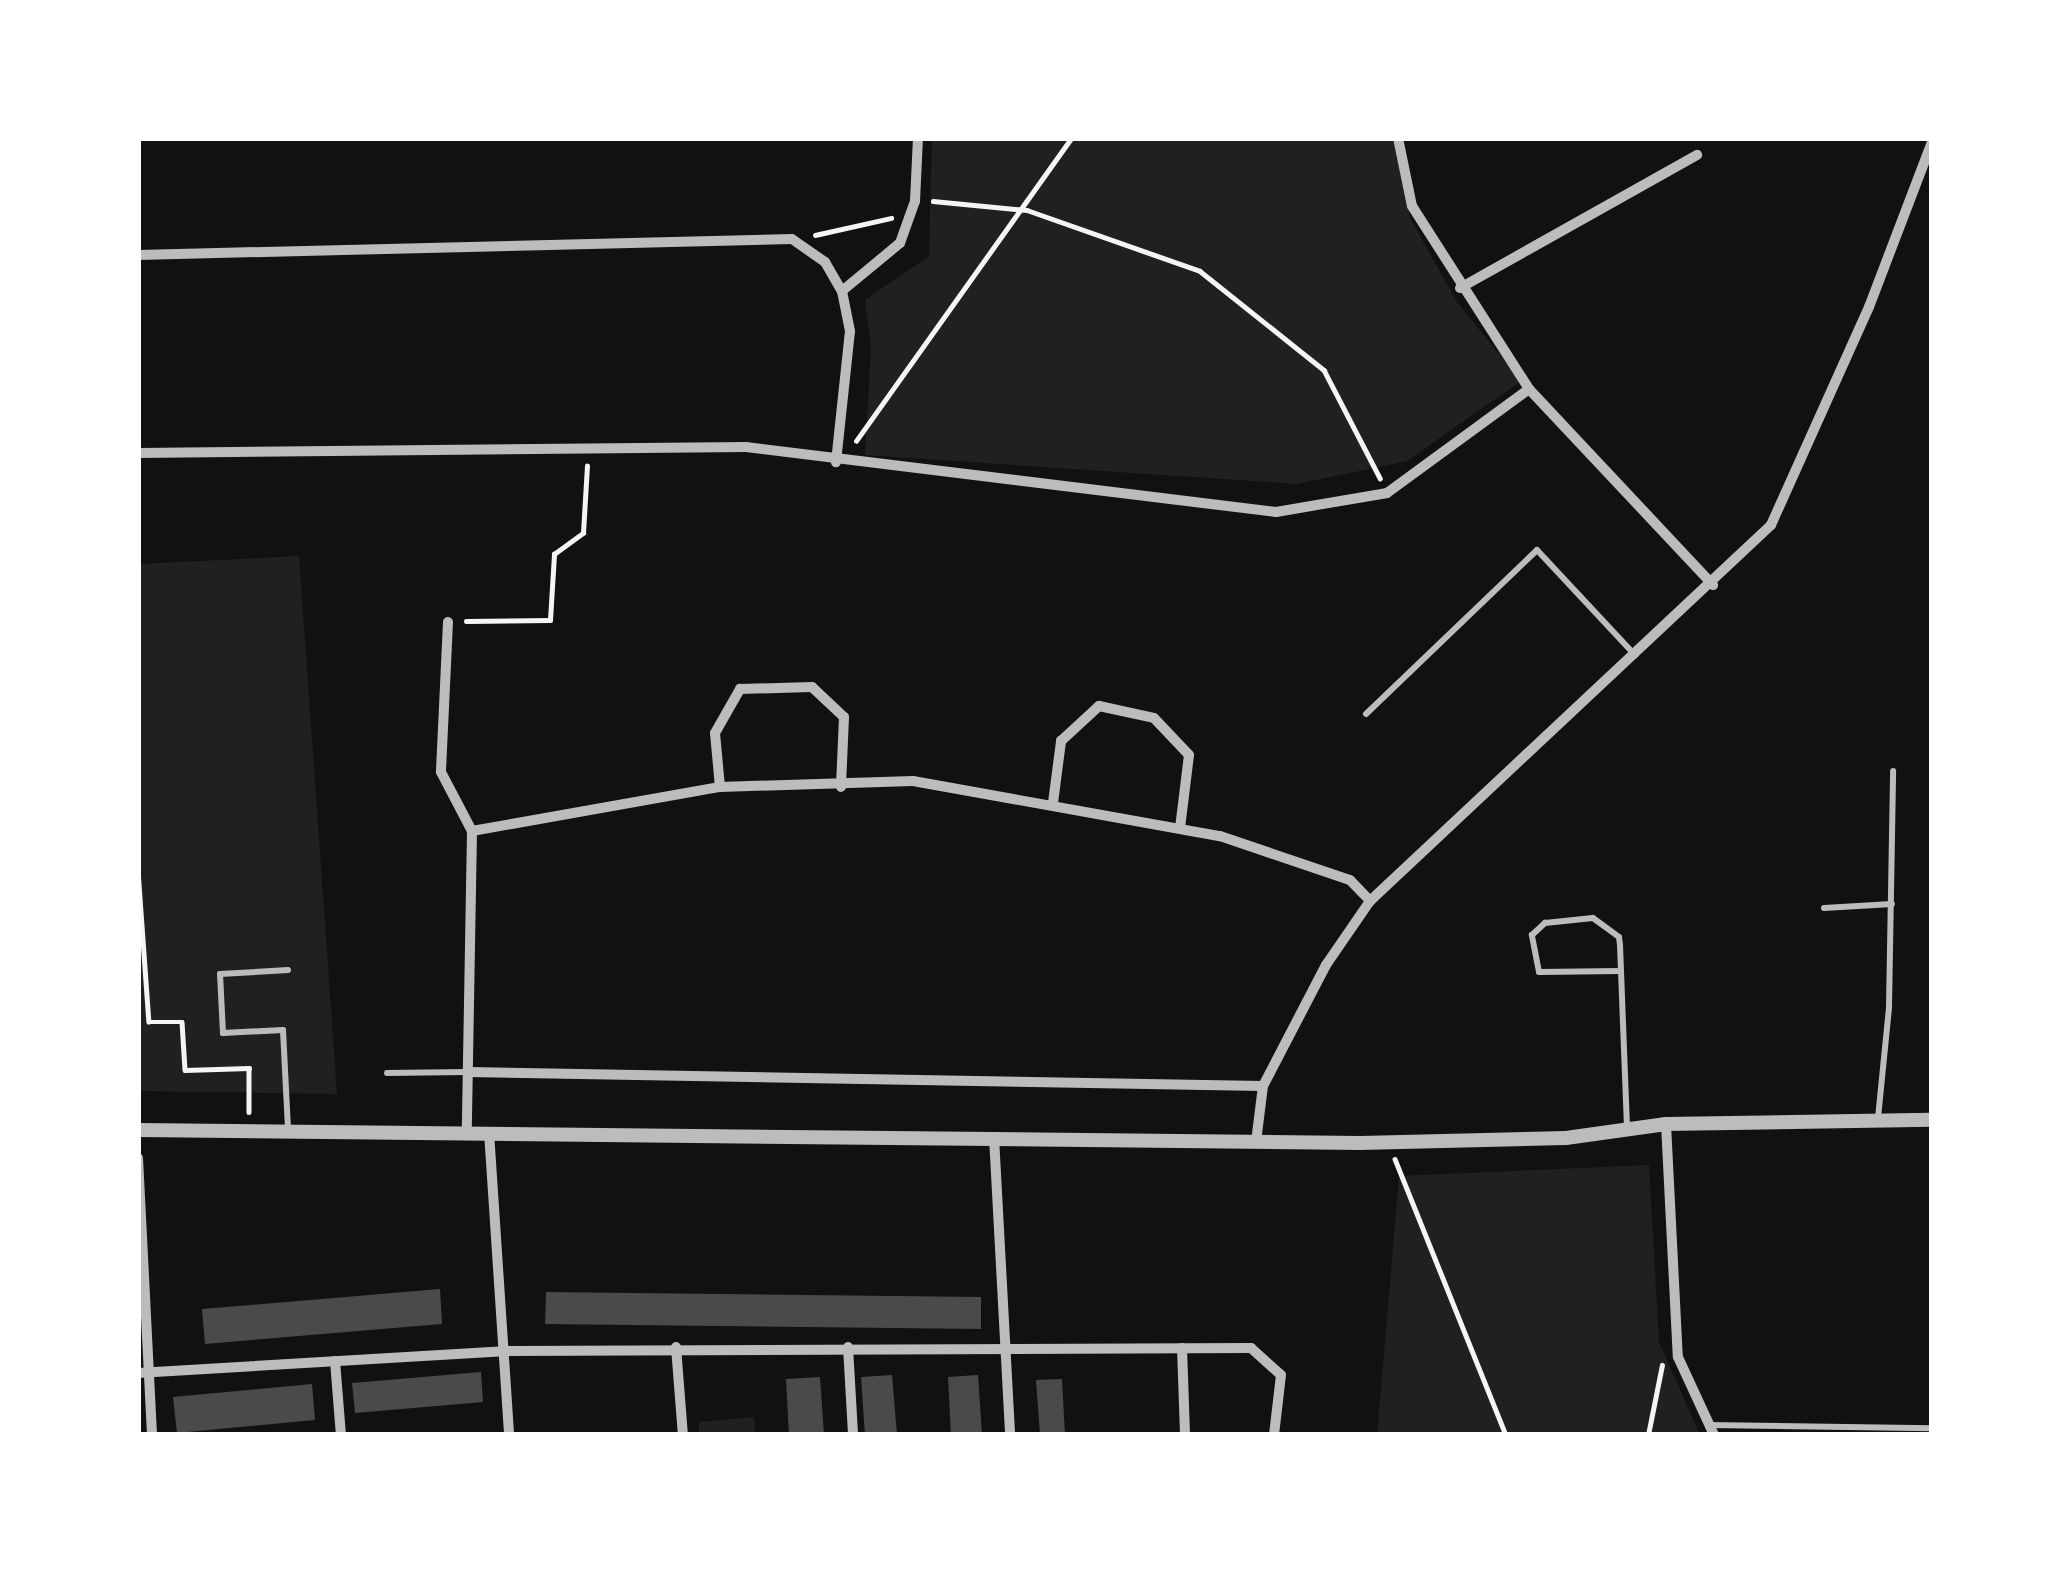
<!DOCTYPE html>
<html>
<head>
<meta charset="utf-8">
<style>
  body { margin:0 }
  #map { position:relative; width:2070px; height:1573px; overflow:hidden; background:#111; font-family:"PT Serif",serif }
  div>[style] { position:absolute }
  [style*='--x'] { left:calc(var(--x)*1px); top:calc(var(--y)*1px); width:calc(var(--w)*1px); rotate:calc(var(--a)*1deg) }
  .green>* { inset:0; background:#202020 }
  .building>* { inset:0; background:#4a4a4a }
  .path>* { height:4.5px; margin:-2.25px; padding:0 2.25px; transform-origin:2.25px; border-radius:2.25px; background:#f5f5f5 }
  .service>* { height:6px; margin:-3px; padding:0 3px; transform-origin:3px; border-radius:3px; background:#bcbcbc }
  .minor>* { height:10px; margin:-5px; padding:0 5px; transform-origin:5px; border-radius:5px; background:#bcbcbc }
  .tertiary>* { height:14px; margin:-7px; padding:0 7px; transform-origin:7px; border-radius:7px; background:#bcbcbc }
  span { translate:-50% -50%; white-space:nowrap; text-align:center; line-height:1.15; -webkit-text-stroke:12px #fff; paint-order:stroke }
  .frame { position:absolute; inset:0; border:141px solid #fff; pointer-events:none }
</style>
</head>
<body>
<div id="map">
  <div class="green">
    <i style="clip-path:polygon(932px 138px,1393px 138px,1410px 218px,1457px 302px,1521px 381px,1407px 461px,1297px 484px,865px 455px,871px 347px,865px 300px,929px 256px)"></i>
    <i style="clip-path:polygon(299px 556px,337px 1094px,138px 1091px,138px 564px)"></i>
    <i style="clip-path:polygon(1649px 1165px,1659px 1342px,1700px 1435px,1377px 1435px,1399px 1176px)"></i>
    <i style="clip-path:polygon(754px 1417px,755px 1435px,699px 1435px,699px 1422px)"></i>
  </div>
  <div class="building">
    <i style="clip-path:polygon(440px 1289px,442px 1324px,205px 1344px,202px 1309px)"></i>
    <i style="clip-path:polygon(546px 1292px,981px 1297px,981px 1329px,545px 1324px)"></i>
    <i style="clip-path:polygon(481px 1372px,483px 1402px,355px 1413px,352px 1383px)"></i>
    <i style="clip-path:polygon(892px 1375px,897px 1435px,865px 1435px,861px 1377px)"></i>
    <i style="clip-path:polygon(978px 1375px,982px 1435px,951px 1435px,948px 1377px)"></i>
    <i style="clip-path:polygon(820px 1377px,824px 1435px,789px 1435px,786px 1379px)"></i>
    <i style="clip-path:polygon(1062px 1379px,1065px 1435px,1040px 1435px,1036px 1380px)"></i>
    <i style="clip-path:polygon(312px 1384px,315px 1420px,177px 1433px,173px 1397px)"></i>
  </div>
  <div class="path">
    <i style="--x:933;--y:201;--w:94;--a:5.5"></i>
    <i style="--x:1027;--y:210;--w:183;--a:19.4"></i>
    <i style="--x:1200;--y:271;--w:159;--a:38.6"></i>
    <i style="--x:1324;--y:370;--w:122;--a:62.6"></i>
    <i style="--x:815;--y:235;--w:78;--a:-12.6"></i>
    <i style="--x:856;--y:441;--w:372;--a:-54.6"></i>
    <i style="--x:466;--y:621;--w:84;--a:-0.7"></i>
    <i style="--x:550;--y:620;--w:66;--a:-86.5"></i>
    <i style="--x:554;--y:554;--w:36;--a:-36"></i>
    <i style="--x:583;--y:533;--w:67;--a:-86.6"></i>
    <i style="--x:138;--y:870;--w:152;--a:85.9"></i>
    <i style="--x:149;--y:1022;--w:33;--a:0"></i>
    <i style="--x:182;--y:1022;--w:48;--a:86.4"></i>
    <i style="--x:185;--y:1070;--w:64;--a:-1.8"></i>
    <i style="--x:249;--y:1068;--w:44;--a:90"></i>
    <i style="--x:1395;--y:1159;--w:297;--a:68.1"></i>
    <i style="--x:1648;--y:1435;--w:71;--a:-78.7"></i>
  </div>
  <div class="service">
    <i style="--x:1366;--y:714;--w:237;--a:-43.8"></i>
    <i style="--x:1537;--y:550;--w:144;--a:47"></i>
    <i style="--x:1824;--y:908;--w:68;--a:-3.4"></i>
    <i style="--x:288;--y:970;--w:68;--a:176.6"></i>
    <i style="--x:220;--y:974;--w:59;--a:87.1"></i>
    <i style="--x:223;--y:1033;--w:60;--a:-2.9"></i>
    <i style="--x:283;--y:1030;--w:99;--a:87.1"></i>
    <i style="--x:1621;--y:971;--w:82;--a:179.3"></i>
    <i style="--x:1539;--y:972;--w:38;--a:-101"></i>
    <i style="--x:1532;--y:935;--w:18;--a:-43"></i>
    <i style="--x:1545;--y:923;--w:48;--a:-5.9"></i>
    <i style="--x:1593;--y:918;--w:32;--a:36"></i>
    <i style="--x:1619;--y:937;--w:8;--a:83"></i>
    <i style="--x:1620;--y:945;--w:181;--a:87.8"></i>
    <i style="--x:387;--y:1073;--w:80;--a:-0.7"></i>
    <i style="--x:1878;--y:1118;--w:112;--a:-84.3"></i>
    <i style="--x:1889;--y:1007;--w:236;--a:-89"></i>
    <i style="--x:1708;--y:1425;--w:224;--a:0.8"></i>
  </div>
  <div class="minor">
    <i style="--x:1398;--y:138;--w:69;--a:78.4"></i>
    <i style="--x:1412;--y:206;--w:217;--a:57.4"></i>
    <i style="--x:1529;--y:389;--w:269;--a:46.8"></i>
    <i style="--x:138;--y:255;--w:654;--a:-1.4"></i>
    <i style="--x:792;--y:239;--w:40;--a:34.9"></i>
    <i style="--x:825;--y:262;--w:34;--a:60"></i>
    <i style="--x:842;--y:291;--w:41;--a:78.7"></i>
    <i style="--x:850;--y:331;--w:132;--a:96.1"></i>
    <i style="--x:1460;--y:288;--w:272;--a:-29.3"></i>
    <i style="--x:842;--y:291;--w:75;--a:-39.6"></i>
    <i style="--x:900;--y:243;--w:45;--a:-70.3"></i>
    <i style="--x:915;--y:201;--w:63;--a:-87.3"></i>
    <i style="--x:138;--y:453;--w:608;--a:-0.57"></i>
    <i style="--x:746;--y:447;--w:534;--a:6.99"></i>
    <i style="--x:1276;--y:512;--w:113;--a:-9.7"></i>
    <i style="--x:1387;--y:493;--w:176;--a:-36.2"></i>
    <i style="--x:448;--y:622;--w:150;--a:92.7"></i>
    <i style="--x:441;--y:772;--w:67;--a:62.3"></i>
    <i style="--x:472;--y:831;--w:300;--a:91"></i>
    <i style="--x:720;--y:787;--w:54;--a:-95.3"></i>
    <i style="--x:715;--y:733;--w:51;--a:-60.4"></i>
    <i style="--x:740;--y:689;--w:72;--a:-1.6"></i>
    <i style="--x:812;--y:687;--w:44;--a:43.2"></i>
    <i style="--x:844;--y:717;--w:70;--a:92.5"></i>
    <i style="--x:1053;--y:803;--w:63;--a:-82.6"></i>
    <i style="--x:1061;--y:741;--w:52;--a:-42.6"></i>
    <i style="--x:1099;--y:706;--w:56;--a:12.3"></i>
    <i style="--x:1154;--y:718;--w:51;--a:46.6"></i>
    <i style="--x:1189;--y:755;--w:74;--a:97"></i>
    <i style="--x:472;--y:831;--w:252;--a:-10.1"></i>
    <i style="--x:720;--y:787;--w:193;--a:-1.8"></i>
    <i style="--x:913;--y:781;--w:312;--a:10.2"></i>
    <i style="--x:1220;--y:836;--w:137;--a:18.7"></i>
    <i style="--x:1350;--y:880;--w:29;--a:46"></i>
    <i style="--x:468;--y:1072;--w:795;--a:1.01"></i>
    <i style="--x:1666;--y:1124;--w:233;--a:87.1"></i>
    <i style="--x:1678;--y:1357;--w:86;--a:65.2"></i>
    <i style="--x:489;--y:1132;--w:304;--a:86.2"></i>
    <i style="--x:994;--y:1137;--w:298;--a:86.9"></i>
    <i style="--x:1256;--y:1142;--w:56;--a:-82.9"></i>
    <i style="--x:1263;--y:1086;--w:136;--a:-62.5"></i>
    <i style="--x:1326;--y:965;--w:78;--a:-55.5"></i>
    <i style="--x:1370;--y:901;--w:550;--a:-43.16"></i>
    <i style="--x:1771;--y:525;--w:239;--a:-65.8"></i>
    <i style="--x:1869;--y:307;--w:177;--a:-69.1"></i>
    <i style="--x:138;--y:1158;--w:277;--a:87.1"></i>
    <i style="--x:676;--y:1347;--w:88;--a:85.5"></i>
    <i style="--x:848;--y:1347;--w:88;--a:86.7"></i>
    <i style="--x:1182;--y:1348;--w:87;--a:88"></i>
    <i style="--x:335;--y:1361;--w:74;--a:85.4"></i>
    <i style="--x:138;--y:1373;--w:366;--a:-3.4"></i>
    <i style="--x:503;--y:1351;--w:748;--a:-0.23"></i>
    <i style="--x:1251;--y:1348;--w:40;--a:42"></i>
    <i style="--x:1281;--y:1375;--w:60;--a:96.7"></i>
  </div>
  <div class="tertiary">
    <i style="--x:138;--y:1130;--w:1222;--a:0.61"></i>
    <i style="--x:1360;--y:1143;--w:206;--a:-1.4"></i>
    <i style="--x:1566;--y:1138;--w:101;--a:-8"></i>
    <i style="--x:1666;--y:1124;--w:266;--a:-0.9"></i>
  </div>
  <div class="frame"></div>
</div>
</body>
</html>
